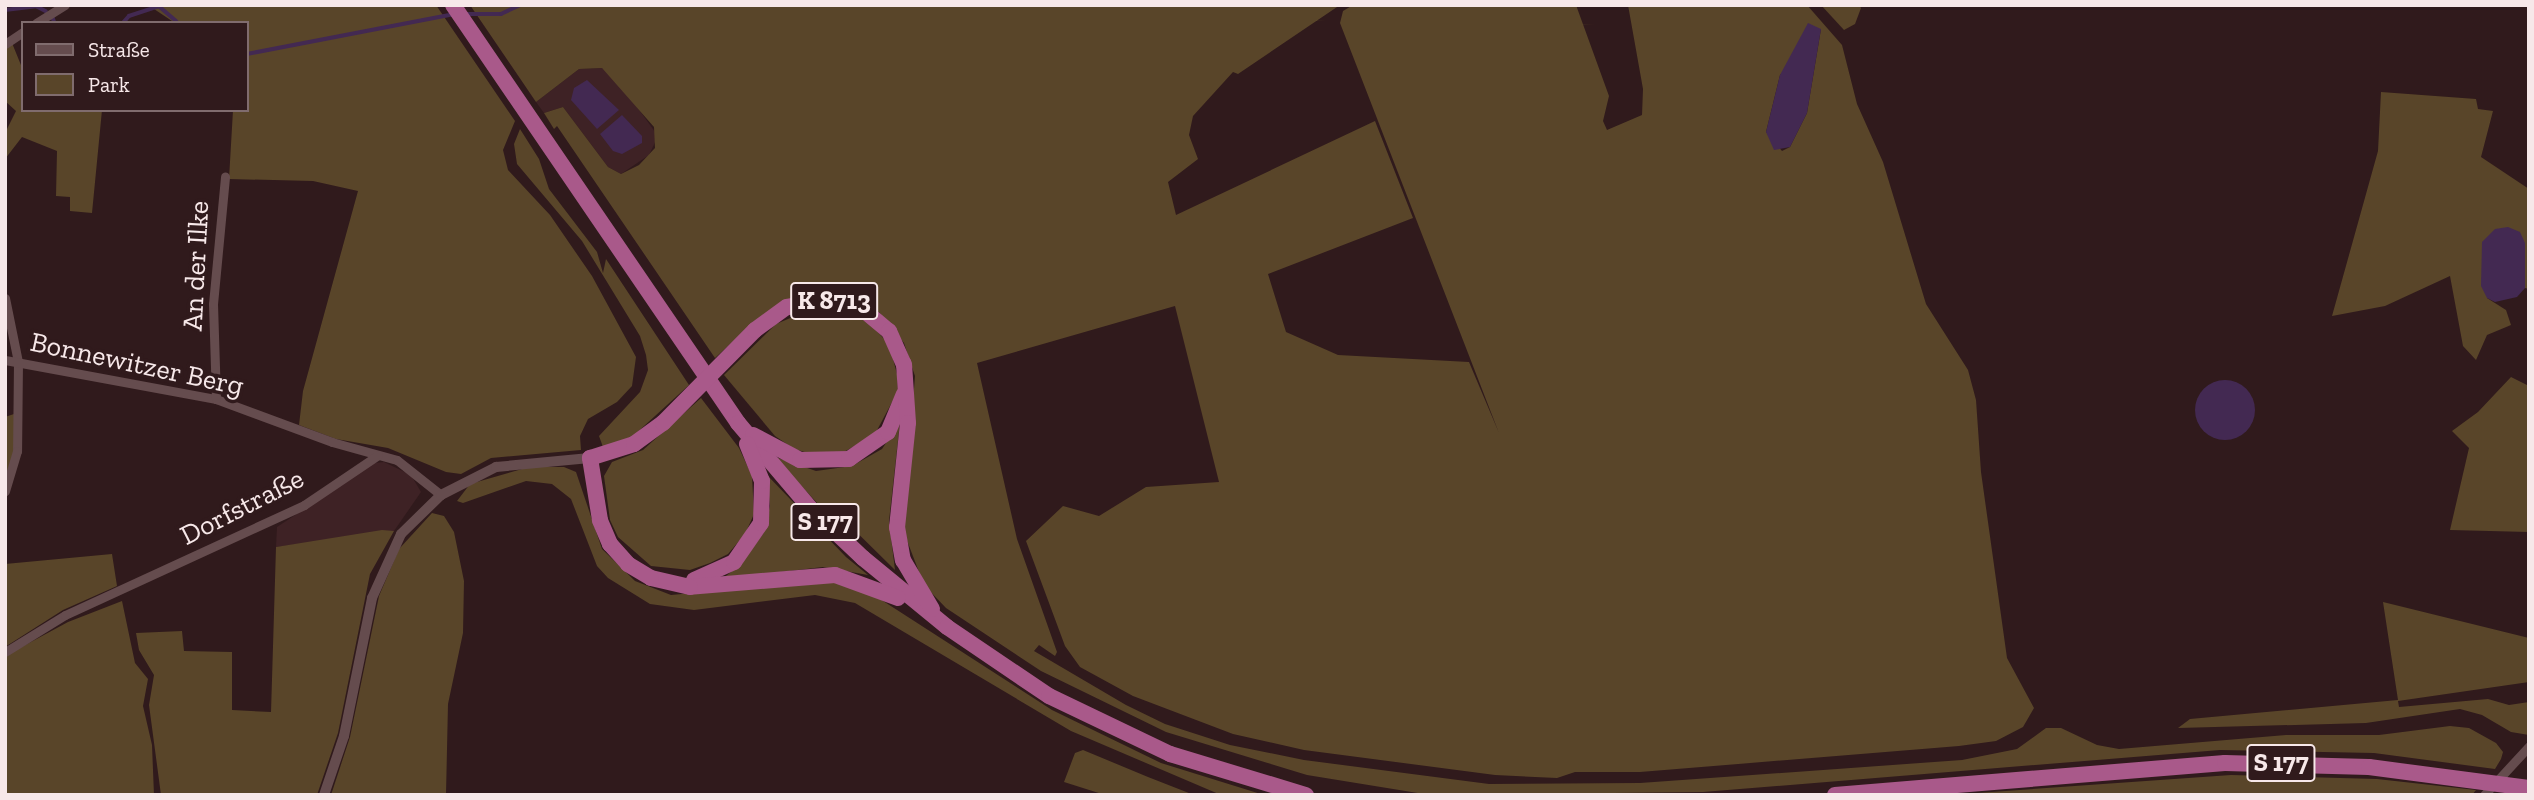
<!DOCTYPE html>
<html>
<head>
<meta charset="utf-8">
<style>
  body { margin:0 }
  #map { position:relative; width:2534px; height:800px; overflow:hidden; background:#301a1c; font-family:"Zilla Slab",serif }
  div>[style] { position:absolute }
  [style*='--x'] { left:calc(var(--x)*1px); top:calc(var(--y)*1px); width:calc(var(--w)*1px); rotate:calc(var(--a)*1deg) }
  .built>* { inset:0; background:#3e2225 }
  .green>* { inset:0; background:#594529 }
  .water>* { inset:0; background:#432952 }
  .round { border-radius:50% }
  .stream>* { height:3.5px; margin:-1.75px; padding:0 1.75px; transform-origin:1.75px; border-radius:1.75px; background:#432952 }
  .minor>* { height:9px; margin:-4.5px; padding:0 4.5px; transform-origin:4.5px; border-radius:4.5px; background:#654c4e }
  .tertiary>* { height:10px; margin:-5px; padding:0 5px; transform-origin:5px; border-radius:5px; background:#654c4e }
  .trunk>* { height:16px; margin:-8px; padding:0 8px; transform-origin:8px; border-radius:8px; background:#a9598a }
  span { translate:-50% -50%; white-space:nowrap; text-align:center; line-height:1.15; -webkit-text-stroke:7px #301a1c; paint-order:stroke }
  .shield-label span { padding:2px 5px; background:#301a1c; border:2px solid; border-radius:5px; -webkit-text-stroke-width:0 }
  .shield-label { font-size:26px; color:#f7e8e9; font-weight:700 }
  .street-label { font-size:28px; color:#f7e8e9 }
  .frame { position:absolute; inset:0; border:7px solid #f7e8e9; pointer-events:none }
  .legend { position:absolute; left:21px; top:21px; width:228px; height:91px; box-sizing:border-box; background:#301a1c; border:2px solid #806c6e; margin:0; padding:9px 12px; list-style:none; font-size:21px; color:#f7e8e9 }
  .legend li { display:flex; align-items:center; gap:14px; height:35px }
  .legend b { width:35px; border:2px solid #806c6e }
</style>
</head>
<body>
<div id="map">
  <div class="built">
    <i style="clip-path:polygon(602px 68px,619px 82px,658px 136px,649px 155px,621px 174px,608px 167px,563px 107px,544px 113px,536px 102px,579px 69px)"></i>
    <i style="clip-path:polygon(384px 462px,411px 475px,421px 492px,394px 531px,276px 547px,277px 527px,374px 463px)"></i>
  </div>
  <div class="green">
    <i style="clip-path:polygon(148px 5px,436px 5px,515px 121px,503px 150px,508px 170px,550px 215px,592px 276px,636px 357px,632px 386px,617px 402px,588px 419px,580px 436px,581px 450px,491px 458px,461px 474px,446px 472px,388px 448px,336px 439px,299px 425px,303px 391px,358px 191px,313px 181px,229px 179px,233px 110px,247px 110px,247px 23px,175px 23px)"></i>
    <i style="clip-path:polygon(evenodd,470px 5px,1340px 5px,1238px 74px,1233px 72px,1193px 116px,1189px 135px,1198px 159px,1168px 182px,1176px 215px,1375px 121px,1413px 218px,1268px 274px,1286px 332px,1338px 355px,1469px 362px,1499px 433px,1340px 23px,1343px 11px,1353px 5px,1576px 5px,1609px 96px,1603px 121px,1607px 130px,1642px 115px,1643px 89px,1628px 5px,1807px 5px,1842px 45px,1857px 104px,1883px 162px,1926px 304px,1968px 370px,1976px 400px,1981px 472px,2007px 658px,2034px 708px,2023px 727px,1996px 741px,1959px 746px,1640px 772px,1575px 772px,1557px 778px,1495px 775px,1304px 750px,1233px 734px,1133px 696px,1080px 667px,1065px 646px,1026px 541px,1063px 506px,1099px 516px,1146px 487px,1219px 482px,1175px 306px,977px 363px,1017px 539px,1057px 652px,1055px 656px,1039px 645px,1034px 651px,1126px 705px,1165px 724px,1230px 745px,1304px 760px,1489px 784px,1640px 783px,1962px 760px,2017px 749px,2046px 728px,2061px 728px,2097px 745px,2119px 749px,2286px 735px,2379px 735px,2450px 726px,2469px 728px,2496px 743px,2503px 752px,2501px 759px,2495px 769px,2374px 753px,2220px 750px,1703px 792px,1430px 795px,1307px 775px,1166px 732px,1041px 671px,946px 608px,924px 585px,903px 530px,915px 376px,904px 343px,879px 312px,834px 294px,788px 300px,752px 324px,715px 358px,557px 126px,554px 129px,544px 113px,563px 107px,608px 167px,621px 174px,639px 165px,655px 148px,654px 127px,602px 68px,579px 69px,536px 102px,470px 5px,1821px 29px,1807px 113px,1790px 147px,1782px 151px,1766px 132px,1780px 75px,1821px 29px)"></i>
    <i style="clip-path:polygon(1821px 5px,1859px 5px,1861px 8px,1855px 24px,1844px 30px)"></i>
    <i style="clip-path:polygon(12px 43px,23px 70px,23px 110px,102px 110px,92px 213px,70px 211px,70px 197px,56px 196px,57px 151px,22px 137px,5px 159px,5px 133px,16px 111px,5px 101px,5px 47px)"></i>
    <i style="clip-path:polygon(2381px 92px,2476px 99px,2478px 109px,2493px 111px,2481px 157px,2529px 189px,2529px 289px,2525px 288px,2525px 243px,2487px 298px,2506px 310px,2511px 325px,2487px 335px,2476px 360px,2463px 346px,2450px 276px,2385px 306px,2332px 316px,2378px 151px)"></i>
    <i style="clip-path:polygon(520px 129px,539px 159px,549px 189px,597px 252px,603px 273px,606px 259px,689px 385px,632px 437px,603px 447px,599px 436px,640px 392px,648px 370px,646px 355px,640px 336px,582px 241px,517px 164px,514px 144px)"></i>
    <i style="clip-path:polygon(812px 309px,852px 314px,869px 323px,889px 344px,897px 374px,898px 391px,875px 434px,844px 452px,819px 456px,794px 449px,775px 436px,724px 375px,776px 324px)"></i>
    <i style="clip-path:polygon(2511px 377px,2529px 386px,2529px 532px,2450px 530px,2469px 448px,2452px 431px,2478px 412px)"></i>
    <i style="clip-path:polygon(701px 398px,739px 448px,752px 476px,754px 514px,745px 534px,728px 554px,710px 563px,690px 570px,651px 566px,618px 537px,610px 520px,604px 476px,612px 462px,643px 450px)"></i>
    <i style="clip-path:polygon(14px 414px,15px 450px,5px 483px,5px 417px)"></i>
    <i style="clip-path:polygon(900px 422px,889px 521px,895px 570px,830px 506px,818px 504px,775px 457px,816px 471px,852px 466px,882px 449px)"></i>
    <i style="clip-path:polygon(529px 467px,564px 467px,576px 472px,602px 549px,635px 581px,671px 595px,824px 581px,863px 588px,1052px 710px,1161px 763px,1264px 795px,1221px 795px,1071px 731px,855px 603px,815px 595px,694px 610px,650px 604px,608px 578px,597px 566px,571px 499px,552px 484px,526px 481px,463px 503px,457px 501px,470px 484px)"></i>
    <i style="clip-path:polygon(767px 475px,846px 557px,868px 575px,823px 567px,722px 579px,740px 565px,763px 534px,770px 506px)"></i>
    <i style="clip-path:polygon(432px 513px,444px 516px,454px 532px,464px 581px,463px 633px,448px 704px,446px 795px,331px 795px,350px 737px,379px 596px,399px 549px)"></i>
    <i style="clip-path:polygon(382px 530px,394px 531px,370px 574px,338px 733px,317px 795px,161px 795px,149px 705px,154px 675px,139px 650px,136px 633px,182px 631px,184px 651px,232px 652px,232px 710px,271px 712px,276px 547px)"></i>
    <i style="clip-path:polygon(112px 554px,117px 586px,63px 610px,5px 647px,5px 564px)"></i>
    <i style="clip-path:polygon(122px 601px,135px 663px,148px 679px,143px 706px,152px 745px,154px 795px,5px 795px,5px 656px,68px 622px)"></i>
    <i style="clip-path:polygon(2383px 602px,2529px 638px,2529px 682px,2398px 701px,2399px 707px,2488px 699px,2509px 705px,2529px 702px,2529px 735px,2511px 732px,2482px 715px,2460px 709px,2366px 723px,2178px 728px,2190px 719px,2398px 700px)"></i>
    <i style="clip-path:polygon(1083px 750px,1148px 777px,1194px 795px,1105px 795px,1064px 782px,1075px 753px)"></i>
    <i style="clip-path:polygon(2231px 775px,2377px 779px,2476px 790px,2472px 795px,1949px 795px)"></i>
  </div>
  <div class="water">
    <i style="clip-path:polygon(1808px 23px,1821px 29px,1807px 113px,1790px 147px,1774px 150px,1766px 132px,1780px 75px)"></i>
    <i style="clip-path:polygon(587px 80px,619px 110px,597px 129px,571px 100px,574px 88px)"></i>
    <i style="clip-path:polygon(622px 115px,642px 136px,642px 143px,622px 154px,613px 151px,600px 134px)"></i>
    <i style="clip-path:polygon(2508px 227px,2520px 232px,2525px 243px,2525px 288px,2517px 297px,2495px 302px,2487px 298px,2481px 286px,2482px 242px,2495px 229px)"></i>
    <i class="round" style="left:2195px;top:380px;width:60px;height:60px"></i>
  </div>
  <div class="stream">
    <i style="--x:5;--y:10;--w:31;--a:-7"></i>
    <i style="--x:36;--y:6;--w:11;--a:27"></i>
    <i style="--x:465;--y:14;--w:36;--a:0"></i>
    <i style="--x:501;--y:14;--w:21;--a:-25"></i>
    <i style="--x:53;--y:18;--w:5;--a:68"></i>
    <i style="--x:123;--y:23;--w:9;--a:-49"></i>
    <i style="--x:129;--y:16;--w:32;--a:-18"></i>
    <i style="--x:159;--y:6;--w:23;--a:41"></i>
    <i style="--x:247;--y:54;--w:211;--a:-10.9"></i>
  </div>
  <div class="minor">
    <i style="--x:36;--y:23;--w:34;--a:-32"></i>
    <i style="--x:5;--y:44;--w:22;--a:-34"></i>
    <i style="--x:5;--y:298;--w:65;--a:78.5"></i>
    <i style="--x:18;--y:362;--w:89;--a:90.6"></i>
    <i style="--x:17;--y:451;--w:42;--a:106.7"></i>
    <i style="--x:5;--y:360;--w:215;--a:10.5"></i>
    <i style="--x:216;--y:399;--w:124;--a:20.3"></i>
    <i style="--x:332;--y:442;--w:67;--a:15.5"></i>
    <i style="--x:397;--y:460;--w:56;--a:38.5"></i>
    <i style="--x:216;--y:399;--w:95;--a:-91.8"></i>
    <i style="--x:213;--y:304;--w:128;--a:-84.6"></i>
    <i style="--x:5;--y:652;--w:70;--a:-31.7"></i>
    <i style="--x:65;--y:615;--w:263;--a:-24.7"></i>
    <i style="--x:304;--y:505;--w:89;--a:-34"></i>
    <i style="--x:2484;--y:795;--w:67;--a:-47.4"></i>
  </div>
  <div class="tertiary">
    <i style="--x:324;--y:795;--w:62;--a:-71.3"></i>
    <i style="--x:344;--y:736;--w:141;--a:-78.5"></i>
    <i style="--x:372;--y:598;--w:70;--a:-65.6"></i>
    <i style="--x:401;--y:534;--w:56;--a:-44.3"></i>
    <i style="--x:441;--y:495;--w:62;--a:-27"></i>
    <i style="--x:496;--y:467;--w:94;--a:-5.5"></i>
  </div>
  <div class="trunk">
    <i style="--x:453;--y:5;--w:506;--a:55.71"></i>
    <i style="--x:738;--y:423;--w:111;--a:49.7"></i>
    <i style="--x:810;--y:508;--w:73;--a:43.3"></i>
    <i style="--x:863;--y:558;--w:109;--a:39.4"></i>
    <i style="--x:947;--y:627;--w:123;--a:34.1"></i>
    <i style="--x:1049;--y:696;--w:134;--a:25.6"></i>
    <i style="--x:1170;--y:754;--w:142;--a:16.8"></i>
    <i style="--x:753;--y:435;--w:53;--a:28"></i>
    <i style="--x:800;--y:460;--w:49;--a:-1.2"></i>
    <i style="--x:849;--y:459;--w:47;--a:-34.7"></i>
    <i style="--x:888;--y:432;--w:41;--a:-67.2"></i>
    <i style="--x:694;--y:580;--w:44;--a:-24.2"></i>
    <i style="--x:734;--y:562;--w:47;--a:-55.3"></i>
    <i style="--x:761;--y:523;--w:42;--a:-88.6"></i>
    <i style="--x:762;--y:481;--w:40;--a:-112"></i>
    <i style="--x:898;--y:598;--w:67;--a:-159.9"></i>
    <i style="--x:835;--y:575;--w:145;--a:175.3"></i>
    <i style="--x:690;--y:587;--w:40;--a:-167"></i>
    <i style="--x:651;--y:578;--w:27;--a:-149"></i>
    <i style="--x:628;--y:564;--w:27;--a:-132"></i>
    <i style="--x:610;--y:544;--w:26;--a:-113"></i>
    <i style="--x:600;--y:520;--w:63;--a:-99.2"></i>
    <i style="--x:590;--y:458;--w:46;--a:-17.7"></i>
    <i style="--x:634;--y:444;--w:36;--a:-36"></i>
    <i style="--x:663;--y:423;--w:131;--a:-45.3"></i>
    <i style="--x:755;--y:330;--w:39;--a:-36"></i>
    <i style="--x:787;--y:307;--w:40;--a:-10"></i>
    <i style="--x:826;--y:300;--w:42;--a:16.7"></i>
    <i style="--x:866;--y:312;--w:30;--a:40"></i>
    <i style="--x:889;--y:331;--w:36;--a:66"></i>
    <i style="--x:904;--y:364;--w:59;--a:86.1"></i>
    <i style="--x:908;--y:423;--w:105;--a:96"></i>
    <i style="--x:897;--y:527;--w:34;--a:80"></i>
    <i style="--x:903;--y:560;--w:57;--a:59.4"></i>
    <i style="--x:1835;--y:795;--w:391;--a:-4.7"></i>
    <i style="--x:2225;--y:763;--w:144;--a:1.6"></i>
    <i style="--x:2369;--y:767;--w:161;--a:7.5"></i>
  </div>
  <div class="shield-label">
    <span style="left:834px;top:301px">K 8713</span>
    <span style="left:825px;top:522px">S 177</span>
    <span style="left:2281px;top:763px">S 177</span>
  </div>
  <div class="street-label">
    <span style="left:196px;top:266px;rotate:-87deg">An der Ilke</span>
    <span style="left:137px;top:364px;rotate:12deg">Bonnewitzer Berg</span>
    <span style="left:242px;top:507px;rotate:-27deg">Dorfstraße</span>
  </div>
  <div class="frame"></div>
  <ul class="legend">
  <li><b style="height:9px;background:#654c4e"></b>Straße</li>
  <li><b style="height:19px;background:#594529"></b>Park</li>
  </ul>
</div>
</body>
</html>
